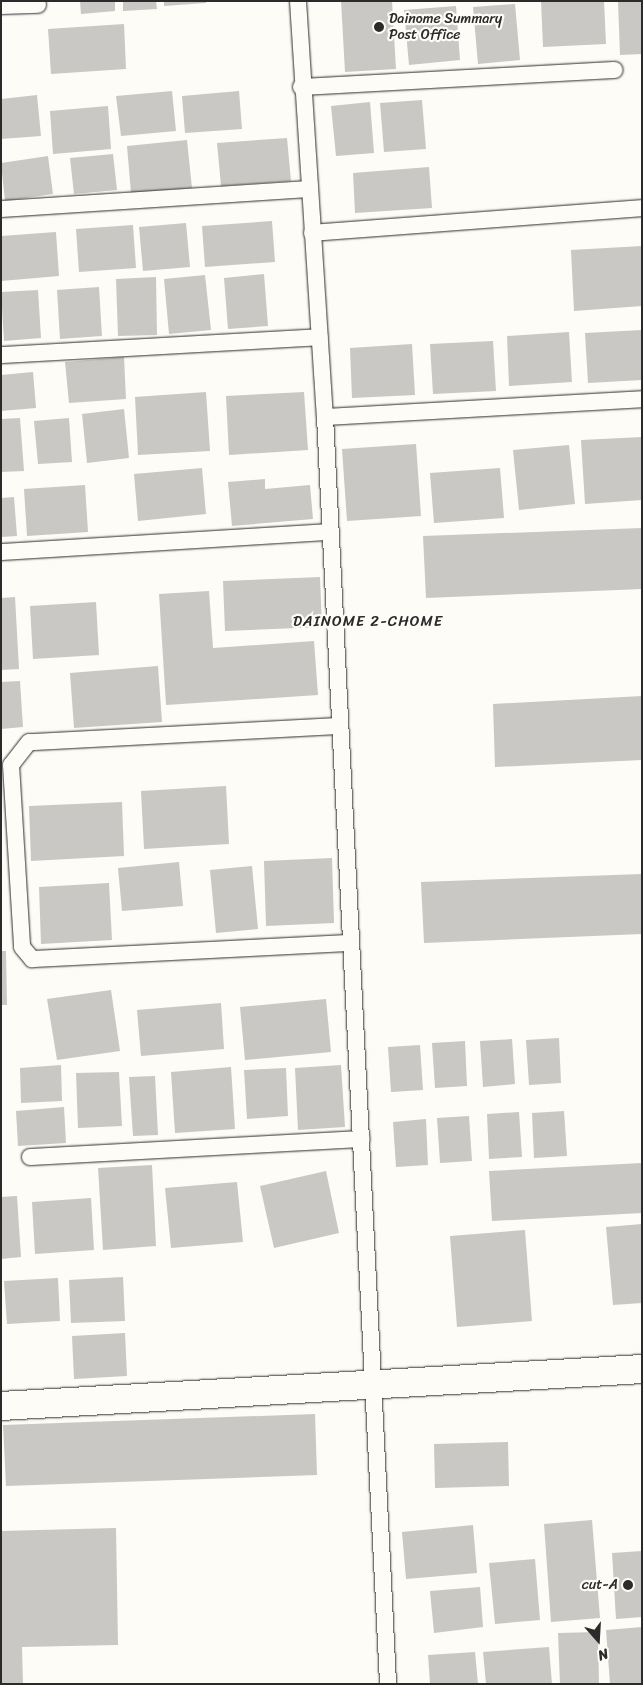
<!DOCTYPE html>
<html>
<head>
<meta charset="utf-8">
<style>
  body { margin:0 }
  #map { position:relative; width:643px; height:1685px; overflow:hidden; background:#fdfcf7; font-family:Sriracha,sans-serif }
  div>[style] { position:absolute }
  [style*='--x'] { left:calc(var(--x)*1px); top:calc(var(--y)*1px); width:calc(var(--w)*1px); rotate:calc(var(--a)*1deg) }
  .building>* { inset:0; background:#c9c8c4 }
  .roads { filter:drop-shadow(0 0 1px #2b2b2b) drop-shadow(0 0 1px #2b2b2b) }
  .service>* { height:16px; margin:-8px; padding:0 8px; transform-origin:8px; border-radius:8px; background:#fdfcf7 }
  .minor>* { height:28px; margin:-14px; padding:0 14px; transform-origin:14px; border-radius:14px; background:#fdfcf7 }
  .dots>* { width:14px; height:14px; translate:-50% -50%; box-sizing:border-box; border:2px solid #fdfcf7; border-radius:50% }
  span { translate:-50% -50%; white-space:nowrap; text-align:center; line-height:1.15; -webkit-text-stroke:4.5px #fdfcf7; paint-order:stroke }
  .poi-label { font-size:14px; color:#2b2b2b }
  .left { translate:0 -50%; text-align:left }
  .right { translate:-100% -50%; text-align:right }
  .neighbourhood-label { font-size:15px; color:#2b2b2b; letter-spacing:1px }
  .frame { position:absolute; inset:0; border:2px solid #2b2b2b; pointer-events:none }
  .north { position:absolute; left:573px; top:1615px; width:50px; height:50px; -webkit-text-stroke:4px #fdfcf7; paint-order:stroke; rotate:161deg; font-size:14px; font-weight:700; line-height:20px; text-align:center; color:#2b2b2b }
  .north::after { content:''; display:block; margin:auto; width:18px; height:22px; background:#2b2b2b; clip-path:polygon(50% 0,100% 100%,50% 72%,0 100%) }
</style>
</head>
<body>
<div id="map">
  <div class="building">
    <i style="clip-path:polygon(80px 1px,115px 1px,115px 11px,81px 14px)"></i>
    <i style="clip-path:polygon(123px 1px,156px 1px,157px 9px,123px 11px)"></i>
    <i style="clip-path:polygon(164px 1px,206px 1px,206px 3px,164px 6px)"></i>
    <i style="clip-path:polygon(341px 1px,392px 1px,396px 69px,345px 72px)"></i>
    <i style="clip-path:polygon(541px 1px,604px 1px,606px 44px,543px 47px)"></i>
    <i style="clip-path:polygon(618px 1px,642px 1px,642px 54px,620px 55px)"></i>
    <i style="clip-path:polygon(515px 4px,520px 60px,478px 64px,473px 7px)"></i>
    <i style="clip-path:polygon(456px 6px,460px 60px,409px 65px,404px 10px)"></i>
    <i style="clip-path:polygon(124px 24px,126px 69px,51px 74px,48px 29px)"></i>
    <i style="clip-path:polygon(172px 91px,176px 131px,121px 136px,116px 96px)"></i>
    <i style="clip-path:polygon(239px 91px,242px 129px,185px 133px,182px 96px)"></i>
    <i style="clip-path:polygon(37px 95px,41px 136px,1px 139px,1px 99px)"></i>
    <i style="clip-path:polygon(422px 100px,426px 149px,384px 152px,380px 103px)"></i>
    <i style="clip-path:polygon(370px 102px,374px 153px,336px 156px,331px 106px)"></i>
    <i style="clip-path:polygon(108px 106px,111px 149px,53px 154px,50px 111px)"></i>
    <i style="clip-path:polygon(287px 138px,291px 181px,221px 186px,217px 143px)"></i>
    <i style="clip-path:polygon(187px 140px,192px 188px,131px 193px,127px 146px)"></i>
    <i style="clip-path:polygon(113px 154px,117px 190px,74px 194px,70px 158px)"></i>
    <i style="clip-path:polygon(48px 156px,53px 194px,5px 201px,1px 163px)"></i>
    <i style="clip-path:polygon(429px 167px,432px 208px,355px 213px,353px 173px)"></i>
    <i style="clip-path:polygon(272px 221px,275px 262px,205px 267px,202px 226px)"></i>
    <i style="clip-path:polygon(186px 223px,190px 267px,143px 271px,139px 227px)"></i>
    <i style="clip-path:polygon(133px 225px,136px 268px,79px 272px,76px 229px)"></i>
    <i style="clip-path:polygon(56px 232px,59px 276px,1px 281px,1px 236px)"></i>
    <i style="clip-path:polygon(642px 246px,642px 306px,574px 311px,571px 250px)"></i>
    <i style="clip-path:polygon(264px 274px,268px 326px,228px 329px,224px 278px)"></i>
    <i style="clip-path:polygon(205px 275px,211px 330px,169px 334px,164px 279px)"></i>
    <i style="clip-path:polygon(156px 277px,157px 335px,118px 336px,116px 279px)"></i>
    <i style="clip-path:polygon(99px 287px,102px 336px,60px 339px,57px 290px)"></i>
    <i style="clip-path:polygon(38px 290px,41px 338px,4px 341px,1px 292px)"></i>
    <i style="clip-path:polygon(642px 330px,642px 380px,588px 383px,585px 333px)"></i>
    <i style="clip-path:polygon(569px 332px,572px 382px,509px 386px,507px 336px)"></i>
    <i style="clip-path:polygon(493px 341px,496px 391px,433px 394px,430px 344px)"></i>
    <i style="clip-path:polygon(412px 344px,415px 395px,352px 398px,350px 348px)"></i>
    <i style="clip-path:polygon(124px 357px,126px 399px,69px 403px,65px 362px)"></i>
    <i style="clip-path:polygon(33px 372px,36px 408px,1px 411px,1px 375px)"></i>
    <i style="clip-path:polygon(206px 392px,210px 451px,138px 455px,135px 397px)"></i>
    <i style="clip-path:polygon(304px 392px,308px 450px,229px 455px,226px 396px)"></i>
    <i style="clip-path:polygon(124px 409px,129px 458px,87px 463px,82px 414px)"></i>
    <i style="clip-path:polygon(20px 418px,24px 471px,1px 472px,1px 419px)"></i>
    <i style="clip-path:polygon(69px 418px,72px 462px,38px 464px,34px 421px)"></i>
    <i style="clip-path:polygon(642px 437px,642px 500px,585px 504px,581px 440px)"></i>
    <i style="clip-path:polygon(416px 444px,421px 516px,347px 521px,342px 449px)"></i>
    <i style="clip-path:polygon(569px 445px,575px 504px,519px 510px,513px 450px)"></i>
    <i style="clip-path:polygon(202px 468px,206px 514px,138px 521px,134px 474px)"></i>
    <i style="clip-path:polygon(500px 468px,504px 518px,434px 523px,430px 473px)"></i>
    <i style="clip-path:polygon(265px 479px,265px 489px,310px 485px,313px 519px,232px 526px,228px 482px)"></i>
    <i style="clip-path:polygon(85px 485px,88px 532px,27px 536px,24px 489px)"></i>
    <i style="clip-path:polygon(14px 497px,17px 536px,1px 537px,1px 498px)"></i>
    <i style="clip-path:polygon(642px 528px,642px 589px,426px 598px,423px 536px)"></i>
    <i style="clip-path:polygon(320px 577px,322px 627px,225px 631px,223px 581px)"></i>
    <i style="clip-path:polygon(209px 591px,213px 648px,314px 641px,318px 695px,166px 705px,159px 594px)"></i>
    <i style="clip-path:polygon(15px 597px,19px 669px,1px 670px,1px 598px)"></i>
    <i style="clip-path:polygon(96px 602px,99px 655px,33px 659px,30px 606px)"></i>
    <i style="clip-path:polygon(158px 666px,162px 722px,74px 728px,70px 673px)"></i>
    <i style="clip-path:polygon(20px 681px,23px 727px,1px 729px,1px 682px)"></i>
    <i style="clip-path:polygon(642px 696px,642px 760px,495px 767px,493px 704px)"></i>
    <i style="clip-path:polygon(226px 786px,229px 844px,144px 849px,141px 791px)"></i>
    <i style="clip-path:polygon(122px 802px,124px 856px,31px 861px,29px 806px)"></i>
    <i style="clip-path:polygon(332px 858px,334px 923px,266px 926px,264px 861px)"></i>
    <i style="clip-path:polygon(179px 862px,183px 906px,122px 911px,118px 868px)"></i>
    <i style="clip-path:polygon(252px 866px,258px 929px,216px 933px,210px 870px)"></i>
    <i style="clip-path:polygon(642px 874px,642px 934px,424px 943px,421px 882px)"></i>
    <i style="clip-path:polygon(109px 883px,112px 940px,41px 944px,39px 887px)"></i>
    <i style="clip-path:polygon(1px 951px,6px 951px,7px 1005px,1px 1005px)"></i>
    <i style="clip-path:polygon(111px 990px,120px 1051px,57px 1060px,47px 999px)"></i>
    <i style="clip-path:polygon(326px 999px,331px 1052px,245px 1060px,240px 1007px)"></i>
    <i style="clip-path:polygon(221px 1003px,224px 1049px,141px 1056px,137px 1010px)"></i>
    <i style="clip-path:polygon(559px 1038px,561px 1083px,529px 1085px,526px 1040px)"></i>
    <i style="clip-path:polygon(512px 1039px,515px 1084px,483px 1087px,480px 1041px)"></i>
    <i style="clip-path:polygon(465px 1041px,467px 1086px,435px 1088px,432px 1043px)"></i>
    <i style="clip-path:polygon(420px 1045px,423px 1090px,391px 1092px,388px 1047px)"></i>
    <i style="clip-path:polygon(61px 1065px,62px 1101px,21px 1103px,20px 1068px)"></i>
    <i style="clip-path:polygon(341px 1065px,345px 1127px,298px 1130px,295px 1068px)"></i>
    <i style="clip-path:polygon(231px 1067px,235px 1129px,175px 1133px,171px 1072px)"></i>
    <i style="clip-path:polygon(286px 1068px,288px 1116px,247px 1119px,244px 1070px)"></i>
    <i style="clip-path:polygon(119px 1072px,122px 1126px,78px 1128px,76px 1073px)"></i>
    <i style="clip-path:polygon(155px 1076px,158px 1135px,133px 1136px,129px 1077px)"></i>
    <i style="clip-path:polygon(64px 1107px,66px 1143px,18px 1146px,16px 1111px)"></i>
    <i style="clip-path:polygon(564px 1111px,567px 1156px,534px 1158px,532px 1113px)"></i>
    <i style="clip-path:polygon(519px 1112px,522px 1157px,489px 1159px,487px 1114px)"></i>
    <i style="clip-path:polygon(469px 1116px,472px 1161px,440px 1163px,437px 1118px)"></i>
    <i style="clip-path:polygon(426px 1119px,428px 1165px,396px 1167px,393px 1122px)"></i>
    <i style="clip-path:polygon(642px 1163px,642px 1213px,492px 1221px,489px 1171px)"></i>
    <i style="clip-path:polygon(152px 1165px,156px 1246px,103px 1250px,98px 1168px)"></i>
    <i style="clip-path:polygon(326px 1171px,339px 1233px,274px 1248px,260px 1186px)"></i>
    <i style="clip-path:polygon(237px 1182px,243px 1242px,171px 1248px,165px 1188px)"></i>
    <i style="clip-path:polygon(17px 1196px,21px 1257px,1px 1259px,1px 1197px)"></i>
    <i style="clip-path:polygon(91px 1198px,94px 1250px,35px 1254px,32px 1202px)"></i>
    <i style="clip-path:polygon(642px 1224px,642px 1303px,613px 1305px,606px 1227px)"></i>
    <i style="clip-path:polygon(525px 1230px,532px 1321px,457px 1327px,450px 1236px)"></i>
    <i style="clip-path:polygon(123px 1277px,125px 1321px,71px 1323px,69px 1280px)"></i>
    <i style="clip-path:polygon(58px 1278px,60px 1321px,7px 1324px,4px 1281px)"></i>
    <i style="clip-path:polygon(125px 1333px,127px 1376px,74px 1379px,72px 1336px)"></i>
    <i style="clip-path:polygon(315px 1414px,317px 1475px,6px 1486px,3px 1425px)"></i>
    <i style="clip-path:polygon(508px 1442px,509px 1486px,435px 1488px,434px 1444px)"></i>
    <i style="clip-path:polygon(592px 1520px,600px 1618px,551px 1622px,544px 1524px)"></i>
    <i style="clip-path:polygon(473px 1525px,477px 1573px,406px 1579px,402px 1532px)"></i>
    <i style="clip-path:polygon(116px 1528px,118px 1645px,22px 1647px,23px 1684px,1px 1684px,1px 1531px)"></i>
    <i style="clip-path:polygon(642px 1551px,642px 1617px,616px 1619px,612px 1553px)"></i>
    <i style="clip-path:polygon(535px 1559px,540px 1620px,495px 1624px,489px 1563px)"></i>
    <i style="clip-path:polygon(480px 1587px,483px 1627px,434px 1633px,430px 1591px)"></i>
    <i style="clip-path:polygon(642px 1627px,642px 1684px,610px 1684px,606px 1630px)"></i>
    <i style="clip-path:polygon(598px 1632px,599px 1684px,560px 1684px,558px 1633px)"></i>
    <i style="clip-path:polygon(549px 1647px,552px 1684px,486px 1684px,483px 1652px)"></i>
    <i style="clip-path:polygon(475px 1652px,478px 1684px,430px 1684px,428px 1655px)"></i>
  </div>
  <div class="roads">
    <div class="service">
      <i style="--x:298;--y:1;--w:417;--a:86.3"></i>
      <i style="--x:325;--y:417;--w:1269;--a:87.15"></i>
      <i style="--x:1;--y:6;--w:37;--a:-2"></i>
      <i style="--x:301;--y:87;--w:314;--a:-3.1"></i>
      <i style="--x:1;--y:209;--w:308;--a:-3.7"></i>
      <i style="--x:312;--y:233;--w:331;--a:-4.3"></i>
      <i style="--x:1;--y:355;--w:319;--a:-3.2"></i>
      <i style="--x:325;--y:417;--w:318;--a:-3.2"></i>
      <i style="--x:1;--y:552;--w:330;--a:-3.5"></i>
      <i style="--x:338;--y:726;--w:309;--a:177"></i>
      <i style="--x:29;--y:742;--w:29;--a:128"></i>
      <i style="--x:11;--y:765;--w:182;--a:86.5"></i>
      <i style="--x:22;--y:947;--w:16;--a:50"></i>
      <i style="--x:32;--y:959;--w:318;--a:-2.9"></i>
      <i style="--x:30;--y:1157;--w:332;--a:-3.1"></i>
    </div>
    <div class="minor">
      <i style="--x:1;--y:1406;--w:642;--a:-3.3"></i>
    </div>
  </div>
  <div class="dots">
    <i style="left:379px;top:27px;background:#2b2b2b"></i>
    <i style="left:628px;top:1585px;background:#2b2b2b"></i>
  </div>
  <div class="poi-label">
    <span class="left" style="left:389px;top:27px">Dainome Summary<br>Post Office</span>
    <span class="right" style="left:618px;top:1585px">cut-A</span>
  </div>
  <div class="neighbourhood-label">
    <span style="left:368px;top:622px">DAINOME 2-CHOME</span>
  </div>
  <div class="frame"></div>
  <div class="north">N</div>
</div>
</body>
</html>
